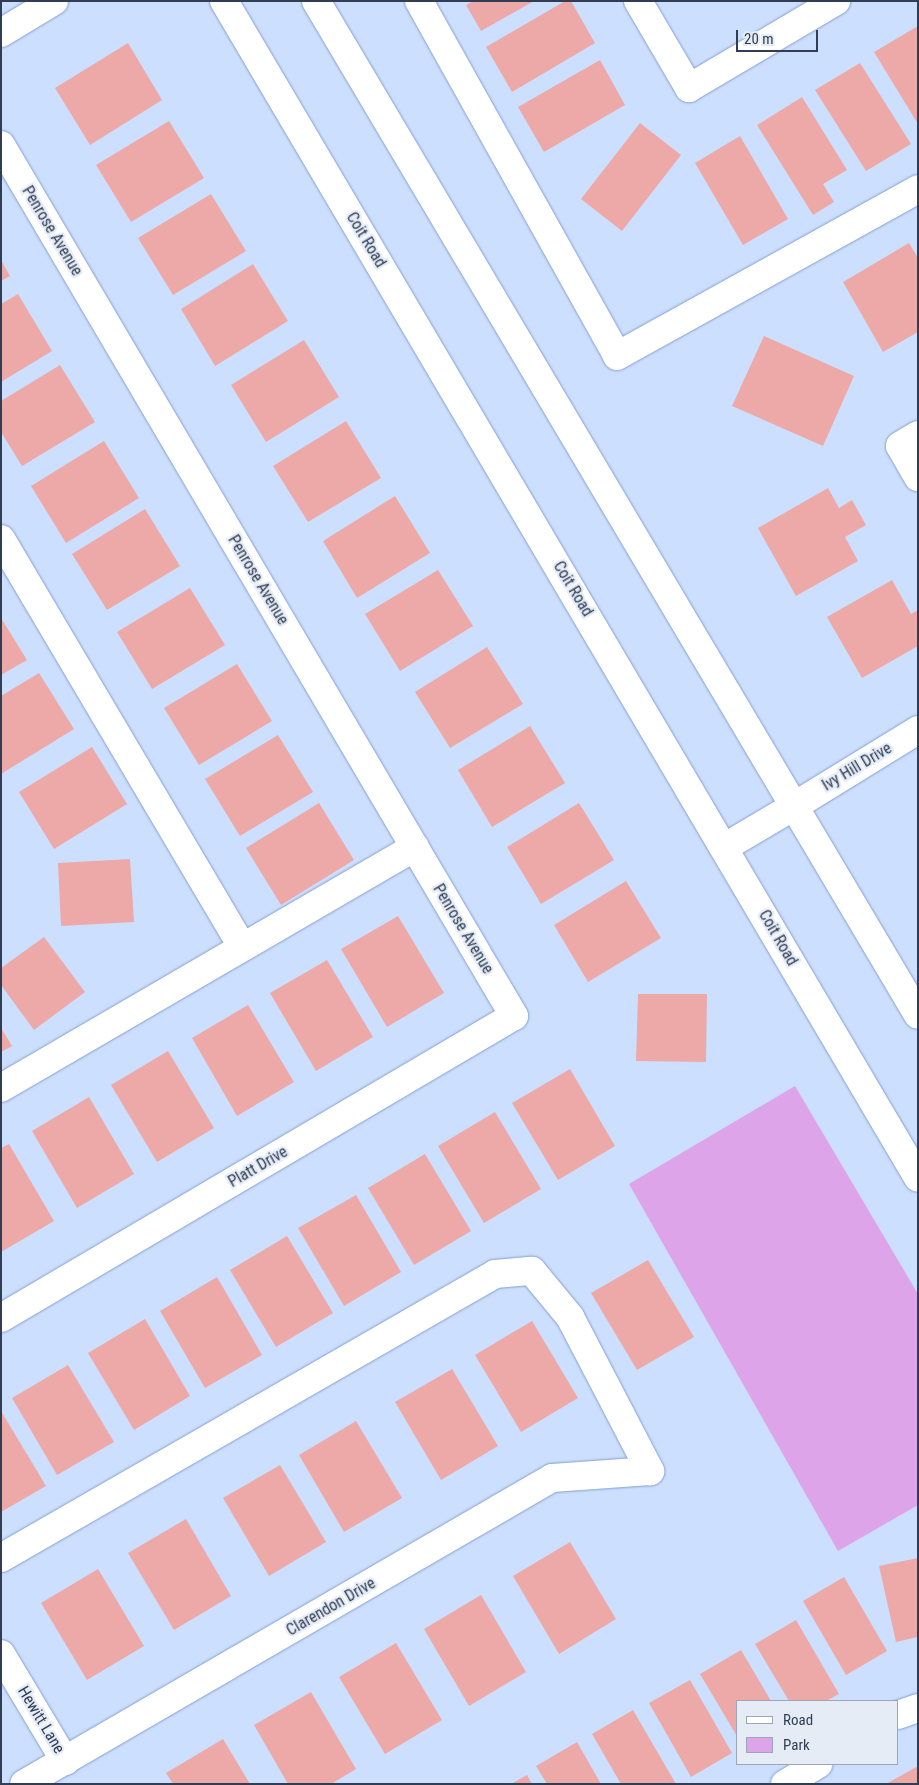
<!DOCTYPE html>
<html>
<head>
<meta charset="utf-8">
<style>
  body { margin:0 }
  #map { position:relative; width:919px; height:1785px; overflow:hidden; background:#cddfff; font-family:"Roboto Condensed",sans-serif }
  div>[style] { position:absolute }
  [style*='--x'] { left:calc(var(--x)*1px); top:calc(var(--y)*1px); width:calc(var(--w)*1px); rotate:calc(var(--a)*1deg) }
  .green>* { inset:0; background:#dda4e9 }
  .building>* { inset:0; background:#eca9a8 }
  .roads { filter:drop-shadow(0 0 1px #829fd0) drop-shadow(0 0 1px #829fd0) }
  .minor>* { height:28px; margin:-14px; padding:0 14px; transform-origin:14px; border-radius:14px; background:#fff }
  .major>* { height:28px; margin:-14px; padding:0 14px; transform-origin:14px; border-radius:14px; background:#fff }
  span { translate:-50% -50%; white-space:nowrap; text-align:center; line-height:1.15; -webkit-text-stroke:4.5px #e5ecf6; paint-order:stroke }
  .street-label { font-size:16px; color:#313d52 }
  .frame { position:absolute; inset:0; border:2px solid #313d52; pointer-events:none }
  .legend { position:absolute; left:736px; top:1700px; width:162px; height:65px; box-sizing:border-box; background:#e5ecf6; border:1px solid #9da6b4; margin:0; padding:6px 9px; list-style:none; font-size:15px; color:#313d52 }
  .legend li { display:flex; align-items:center; gap:10px; height:25px }
  .legend b { width:25px; border:1px solid #9da6b4 }
  .scale { position:absolute; left:736px; top:30px; width:82px; height:22px; box-sizing:border-box; border:2px solid #313d52; border-top:0; padding-left:6px; font-size:15px; line-height:18px; white-space:nowrap; color:#313d52; -webkit-text-stroke:4px #e5ecf6; paint-order:stroke }
</style>
</head>
<body>
<div id="map">
  <div class="green">
    <i style="clip-path:polygon(795px 1086px,918px 1294px,918px 1505px,838px 1551px,629px 1184px)"></i>
  </div>
  <div class="building">
    <i style="clip-path:polygon(473px 1px,534px 1px,481px 31px,466px 5px)"></i>
    <i style="clip-path:polygon(565px 1px,571px 1px,595px 43px,512px 92px,486px 47px)"></i>
    <i style="clip-path:polygon(918px 26px,918px 124px,874px 52px)"></i>
    <i style="clip-path:polygon(128px 43px,162px 100px,90px 145px,55px 88px)"></i>
    <i style="clip-path:polygon(600px 60px,625px 105px,544px 152px,518px 107px)"></i>
    <i style="clip-path:polygon(860px 63px,911px 144px,866px 171px,815px 90px)"></i>
    <i style="clip-path:polygon(802px 97px,847px 170px,823px 184px,834px 202px,813px 215px,757px 125px)"></i>
    <i style="clip-path:polygon(169px 121px,204px 178px,131px 222px,96px 165px)"></i>
    <i style="clip-path:polygon(640px 123px,681px 155px,622px 231px,581px 199px)"></i>
    <i style="clip-path:polygon(740px 136px,788px 219px,743px 245px,695px 163px)"></i>
    <i style="clip-path:polygon(211px 194px,246px 251px,173px 295px,138px 238px)"></i>
    <i style="clip-path:polygon(909px 243px,918px 258px,918px 332px,883px 352px,843px 282px)"></i>
    <i style="clip-path:polygon(1px 260px,10px 276px,1px 281px)"></i>
    <i style="clip-path:polygon(253px 264px,288px 321px,215px 366px,181px 309px)"></i>
    <i style="clip-path:polygon(18px 294px,52px 351px,1px 382px,1px 304px)"></i>
    <i style="clip-path:polygon(764px 336px,854px 376px,823px 446px,732px 406px)"></i>
    <i style="clip-path:polygon(304px 340px,339px 397px,266px 442px,231px 385px)"></i>
    <i style="clip-path:polygon(60px 365px,95px 422px,22px 466px,1px 432px,1px 401px)"></i>
    <i style="clip-path:polygon(346px 421px,381px 478px,308px 522px,273px 466px)"></i>
    <i style="clip-path:polygon(104px 441px,139px 498px,66px 543px,31px 486px)"></i>
    <i style="clip-path:polygon(828px 488px,839px 508px,852px 500px,866px 525px,845px 537px,858px 561px,796px 596px,758px 528px)"></i>
    <i style="clip-path:polygon(395px 496px,430px 553px,357px 598px,323px 541px)"></i>
    <i style="clip-path:polygon(145px 509px,180px 566px,107px 610px,72px 554px)"></i>
    <i style="clip-path:polygon(438px 570px,473px 626px,400px 671px,365px 614px)"></i>
    <i style="clip-path:polygon(892px 580px,911px 614px,918px 610px,918px 646px,862px 678px,827px 617px)"></i>
    <i style="clip-path:polygon(190px 588px,225px 645px,152px 689px,117px 632px)"></i>
    <i style="clip-path:polygon(1px 618px,27px 660px,1px 675px)"></i>
    <i style="clip-path:polygon(487px 647px,523px 704px,450px 748px,415px 692px)"></i>
    <i style="clip-path:polygon(237px 664px,272px 721px,199px 765px,164px 708px)"></i>
    <i style="clip-path:polygon(39px 673px,74px 729px,1px 774px,1px 696px)"></i>
    <i style="clip-path:polygon(530px 726px,565px 783px,492px 827px,458px 770px)"></i>
    <i style="clip-path:polygon(278px 735px,313px 792px,240px 836px,205px 779px)"></i>
    <i style="clip-path:polygon(92px 747px,127px 804px,54px 849px,19px 792px)"></i>
    <i style="clip-path:polygon(319px 803px,354px 860px,281px 905px,246px 848px)"></i>
    <i style="clip-path:polygon(579px 803px,614px 860px,541px 904px,507px 847px)"></i>
    <i style="clip-path:polygon(130px 859px,134px 922px,61px 926px,58px 863px)"></i>
    <i style="clip-path:polygon(626px 881px,661px 938px,588px 982px,554px 925px)"></i>
    <i style="clip-path:polygon(398px 916px,444px 993px,387px 1027px,341px 949px)"></i>
    <i style="clip-path:polygon(44px 937px,85px 992px,34px 1030px,1px 985px,1px 968px)"></i>
    <i style="clip-path:polygon(327px 960px,373px 1037px,316px 1071px,270px 993px)"></i>
    <i style="clip-path:polygon(638px 994px,707px 994px,706px 1062px,636px 1061px)"></i>
    <i style="clip-path:polygon(248px 1005px,294px 1082px,237px 1116px,192px 1038px)"></i>
    <i style="clip-path:polygon(1px 1028px,12px 1046px,1px 1052px)"></i>
    <i style="clip-path:polygon(168px 1051px,214px 1128px,157px 1162px,111px 1085px)"></i>
    <i style="clip-path:polygon(570px 1069px,615px 1146px,558px 1180px,512px 1103px)"></i>
    <i style="clip-path:polygon(89px 1097px,134px 1174px,77px 1208px,32px 1131px)"></i>
    <i style="clip-path:polygon(495px 1112px,541px 1189px,484px 1223px,438px 1146px)"></i>
    <i style="clip-path:polygon(9px 1144px,54px 1221px,1px 1252px,1px 1148px)"></i>
    <i style="clip-path:polygon(425px 1154px,471px 1231px,414px 1265px,368px 1188px)"></i>
    <i style="clip-path:polygon(356px 1195px,401px 1272px,344px 1306px,298px 1228px)"></i>
    <i style="clip-path:polygon(287px 1236px,333px 1313px,276px 1347px,230px 1270px)"></i>
    <i style="clip-path:polygon(648px 1260px,694px 1337px,637px 1370px,591px 1293px)"></i>
    <i style="clip-path:polygon(217px 1277px,262px 1355px,205px 1388px,160px 1311px)"></i>
    <i style="clip-path:polygon(145px 1319px,190px 1396px,134px 1430px,88px 1353px)"></i>
    <i style="clip-path:polygon(532px 1321px,578px 1398px,521px 1432px,475px 1355px)"></i>
    <i style="clip-path:polygon(68px 1365px,114px 1442px,57px 1475px,12px 1398px)"></i>
    <i style="clip-path:polygon(452px 1369px,498px 1446px,441px 1480px,395px 1402px)"></i>
    <i style="clip-path:polygon(1px 1411px,46px 1486px,1px 1512px)"></i>
    <i style="clip-path:polygon(356px 1421px,402px 1498px,344px 1532px,299px 1455px)"></i>
    <i style="clip-path:polygon(280px 1465px,326px 1542px,269px 1576px,223px 1498px)"></i>
    <i style="clip-path:polygon(186px 1519px,231px 1596px,174px 1630px,128px 1553px)"></i>
    <i style="clip-path:polygon(570px 1542px,616px 1619px,559px 1654px,513px 1576px)"></i>
    <i style="clip-path:polygon(918px 1558px,918px 1637px,896px 1642px,879px 1566px)"></i>
    <i style="clip-path:polygon(98px 1569px,144px 1646px,87px 1680px,41px 1603px)"></i>
    <i style="clip-path:polygon(844px 1577px,887px 1651px,846px 1675px,803px 1601px)"></i>
    <i style="clip-path:polygon(481px 1595px,526px 1672px,469px 1706px,424px 1629px)"></i>
    <i style="clip-path:polygon(796px 1620px,839px 1694px,826px 1701px,789px 1701px,755px 1644px)"></i>
    <i style="clip-path:polygon(396px 1643px,442px 1720px,385px 1754px,339px 1677px)"></i>
    <i style="clip-path:polygon(741px 1650px,771px 1701px,738px 1701px,738px 1738px,700px 1674px)"></i>
    <i style="clip-path:polygon(690px 1680px,732px 1753px,691px 1777px,649px 1703px)"></i>
    <i style="clip-path:polygon(311px 1692px,356px 1769px,331px 1784px,288px 1784px,254px 1725px)"></i>
    <i style="clip-path:polygon(633px 1710px,676px 1784px,621px 1784px,592px 1734px)"></i>
    <i style="clip-path:polygon(223px 1739px,250px 1784px,173px 1784px,166px 1773px)"></i>
    <i style="clip-path:polygon(577px 1742px,601px 1784px,547px 1784px,536px 1766px)"></i>
    <i style="clip-path:polygon(918px 1766px,918px 1784px,886px 1784px)"></i>
    <i style="clip-path:polygon(527px 1775px,532px 1784px,511px 1784px)"></i>
  </div>
  <div class="roads">
    <div class="minor">
      <i style="--x:419;--y:1;--w:406;--a:60.8"></i>
      <i style="--x:617;--y:356;--w:344;--a:-29"></i>
      <i style="--x:638;--y:1;--w:101;--a:59.6"></i>
      <i style="--x:689;--y:88;--w:171;--a:-30.6"></i>
      <i style="--x:1;--y:33;--w:62;--a:-31.1"></i>
      <i style="--x:1;--y:145;--w:1011;--a:59.5"></i>
      <i style="--x:514;--y:1016;--w:595;--a:149.51"></i>
      <i style="--x:918;--y:435;--w:21;--a:149"></i>
      <i style="--x:900;--y:446;--w:36;--a:60"></i>
      <i style="--x:1;--y:539;--w:474;--a:59.4"></i>
      <i style="--x:796;--y:805;--w:143;--a:-31.6"></i>
      <i style="--x:1;--y:1088;--w:479;--a:-30.2"></i>
      <i style="--x:1;--y:1558;--w:570;--a:-29.89"></i>
      <i style="--x:495;--y:1274;--w:37;--a:-5"></i>
      <i style="--x:532;--y:1271;--w:60;--a:50.4"></i>
      <i style="--x:570;--y:1317;--w:174;--a:62.5"></i>
      <i style="--x:650;--y:1471;--w:98;--a:175.9"></i>
      <i style="--x:552;--y:1478;--w:610;--a:149.91"></i>
      <i style="--x:1;--y:1654;--w:125;--a:59.1"></i>
      <i style="--x:898;--y:1715;--w:21;--a:-19"></i>
      <i style="--x:785;--y:1784;--w:39;--a:-31"></i>
    </div>
    <div class="major">
      <i style="--x:224;--y:1;--w:1366;--a:59.47"></i>
      <i style="--x:316;--y:1;--w:1179;--a:59.3"></i>
      <i style="--x:725;--y:847;--w:82;--a:-30.6"></i>
    </div>
  </div>
  <div class="street-label">
    <span style="left:52px;top:231px;rotate:59deg">Penrose Avenue</span>
    <span style="left:366px;top:240px;rotate:59deg">Coit Road</span>
    <span style="left:258px;top:580px;rotate:59deg">Penrose Avenue</span>
    <span style="left:573px;top:589px;rotate:59deg">Coit Road</span>
    <span style="left:857px;top:767px;rotate:-31deg">Ivy Hill Drive</span>
    <span style="left:463px;top:929px;rotate:59deg">Penrose Avenue</span>
    <span style="left:778px;top:938px;rotate:60deg">Coit Road</span>
    <span style="left:258px;top:1167px;rotate:-30deg">Platt Drive</span>
    <span style="left:331px;top:1607px;rotate:-30deg">Clarendon Drive</span>
    <span style="left:41px;top:1720px;rotate:59deg">Hewitt Lane</span>
  </div>
  <div class="frame"></div>
  <ul class="legend">
  <li><b style="height:6px;background:#fff"></b>Road</li>
  <li><b style="height:14px;background:#dda4e9"></b>Park</li>
  </ul>
  <div class="scale">20 m</div>
</div>
</body>
</html>
